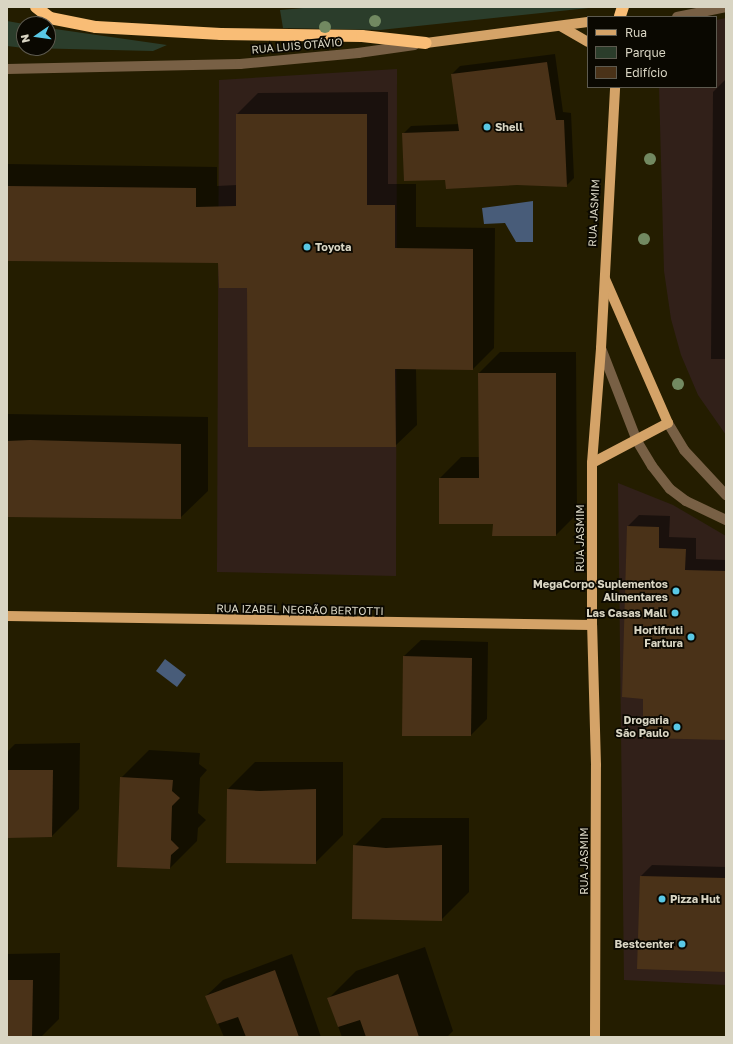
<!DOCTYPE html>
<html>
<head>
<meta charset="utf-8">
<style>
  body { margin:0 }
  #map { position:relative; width:733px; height:1044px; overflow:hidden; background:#241d00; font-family:"Golos Text",sans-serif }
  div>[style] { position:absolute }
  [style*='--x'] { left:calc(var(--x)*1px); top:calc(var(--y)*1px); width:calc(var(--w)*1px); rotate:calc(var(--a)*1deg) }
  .commercial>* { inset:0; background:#312019 }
  .green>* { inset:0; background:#2b3d2b }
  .water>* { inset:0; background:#485c79 }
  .shadow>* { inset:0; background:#0007 }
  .building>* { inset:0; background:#4a3218 }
  .minor>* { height:10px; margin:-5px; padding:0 5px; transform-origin:5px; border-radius:5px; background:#786045 }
  .major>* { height:10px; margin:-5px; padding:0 5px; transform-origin:5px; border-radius:5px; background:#d4a368 }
  .highway>* { height:12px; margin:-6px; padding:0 6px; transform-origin:6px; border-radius:6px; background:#f9bd76 }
  .trees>* { width:12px; height:12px; margin:-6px; border-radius:50%; background:#728961 }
  .dots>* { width:11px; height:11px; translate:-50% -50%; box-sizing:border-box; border:2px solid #0a0801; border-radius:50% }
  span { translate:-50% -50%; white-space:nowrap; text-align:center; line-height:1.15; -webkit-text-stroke:3.5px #0a0801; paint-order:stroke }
  .street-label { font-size:11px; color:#d9d5c3 }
  .poi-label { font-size:11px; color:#d9d5c3; font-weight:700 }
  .left { translate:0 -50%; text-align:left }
  .right { translate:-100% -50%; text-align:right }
  .frame { position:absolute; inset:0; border:8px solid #d9d5c3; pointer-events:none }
  .legend { position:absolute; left:587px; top:16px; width:130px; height:72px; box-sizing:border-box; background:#0a0801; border:1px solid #5d5a4f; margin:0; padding:5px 7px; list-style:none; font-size:12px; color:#d9d5c3 }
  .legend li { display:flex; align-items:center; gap:8px; height:20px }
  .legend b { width:20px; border:1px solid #5d5a4f }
  .north { position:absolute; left:16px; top:16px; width:40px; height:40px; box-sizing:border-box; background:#0a0801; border:1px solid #5d5a4f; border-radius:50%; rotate:257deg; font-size:11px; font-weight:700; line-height:16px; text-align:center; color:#d9d5c3 }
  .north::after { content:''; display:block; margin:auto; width:14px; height:18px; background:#59c8e5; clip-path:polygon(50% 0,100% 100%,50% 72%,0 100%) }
</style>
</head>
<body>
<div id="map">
  <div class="commercial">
    <i style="clip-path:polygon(726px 18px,726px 435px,698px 395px,681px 355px,671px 319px,664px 271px,659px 87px,716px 87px,716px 20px)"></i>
    <i style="clip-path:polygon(397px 69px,396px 576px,217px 572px,219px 80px)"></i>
    <i style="clip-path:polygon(618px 483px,673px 505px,726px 536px,726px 985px,624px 980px)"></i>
  </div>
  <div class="green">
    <i style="clip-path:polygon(315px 7px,598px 7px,380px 30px,283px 28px,280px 10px)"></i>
    <i style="clip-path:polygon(7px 21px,24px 24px,24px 48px,7px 46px)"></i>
    <i style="clip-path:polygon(48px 28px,167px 45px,153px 51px,27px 48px,48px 48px)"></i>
  </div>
  <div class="water">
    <i style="clip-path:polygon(533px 201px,533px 242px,516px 242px,505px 223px,484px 224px,482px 208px)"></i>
    <i style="clip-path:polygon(165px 659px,186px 675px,177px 687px,156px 671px)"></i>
  </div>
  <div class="shadow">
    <i style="clip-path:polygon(555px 54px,563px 112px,571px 113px,574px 178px,566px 186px,445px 178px,403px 134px,411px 126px,459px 124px,452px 74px,460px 66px)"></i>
    <i style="clip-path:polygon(726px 79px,726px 359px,711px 359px,713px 92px)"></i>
    <i style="clip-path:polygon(388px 92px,388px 184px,416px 184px,416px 227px,495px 228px,494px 348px,473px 369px,416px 369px,417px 425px,395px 446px,248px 287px,219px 262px,7px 261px,7px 164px,217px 167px,217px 186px,237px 185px,237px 114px,258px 93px)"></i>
    <i style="clip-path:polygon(500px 352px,576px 352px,577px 514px,556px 535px,494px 523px,440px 478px,461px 457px,480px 457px,479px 373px)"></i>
    <i style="clip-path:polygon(7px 414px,208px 417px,208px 491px,180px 518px,7px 516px)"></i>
    <i style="clip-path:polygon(639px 515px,670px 516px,669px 537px,696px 538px,696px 559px,726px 560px,726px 739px,644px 698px,628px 526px)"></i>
    <i style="clip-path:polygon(421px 640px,488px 642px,487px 719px,471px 735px,404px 656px)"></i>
    <i style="clip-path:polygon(80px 743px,79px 809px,52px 836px,7px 837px,7px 752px,15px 744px)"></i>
    <i style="clip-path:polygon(149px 750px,200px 753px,199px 764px,207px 770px,200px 778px,198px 813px,206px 820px,198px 828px,197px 841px,170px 868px,121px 778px)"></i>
    <i style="clip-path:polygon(255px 762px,343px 762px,343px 835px,315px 863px,228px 789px)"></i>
    <i style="clip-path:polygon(382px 818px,469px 818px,469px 892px,441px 920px,354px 846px)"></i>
    <i style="clip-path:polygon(652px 865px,726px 867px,726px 971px,641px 876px)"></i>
    <i style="clip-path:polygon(425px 947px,453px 1031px,447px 1037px,342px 1037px,328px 999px,356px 971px)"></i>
    <i style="clip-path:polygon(60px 953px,59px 1019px,41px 1037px,7px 1037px,7px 954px)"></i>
    <i style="clip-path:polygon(292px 954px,321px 1037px,224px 1037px,206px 996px,223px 980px)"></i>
  </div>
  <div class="building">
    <i style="clip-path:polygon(547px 62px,556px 120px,564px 120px,567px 187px,517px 185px,446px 189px,445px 180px,404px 181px,402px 133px,459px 131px,451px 74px)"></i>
    <i style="clip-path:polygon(236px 114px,367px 114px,367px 205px,395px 205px,395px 248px,473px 249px,473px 370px,395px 369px,396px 447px,248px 447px,247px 288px,219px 288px,218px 263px,7px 261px,7px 186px,196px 188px,196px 207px,236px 206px)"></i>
    <i style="clip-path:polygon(478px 373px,556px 373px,556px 536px,492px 536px,493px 524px,439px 524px,439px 478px,479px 478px)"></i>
    <i style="clip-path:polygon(30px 440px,181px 444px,181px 519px,7px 517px,7px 441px)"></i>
    <i style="clip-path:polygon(627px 526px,659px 527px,659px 548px,686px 549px,685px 570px,726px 571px,726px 740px,643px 738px,643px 699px,622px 697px)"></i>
    <i style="clip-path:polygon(403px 656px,472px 658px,471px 736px,402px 736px)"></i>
    <i style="clip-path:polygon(7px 770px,53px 770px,52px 837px,7px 838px)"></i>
    <i style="clip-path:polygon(120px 777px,173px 780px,172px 791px,180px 798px,172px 806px,171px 840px,179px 848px,171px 855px,170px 869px,117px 867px)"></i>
    <i style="clip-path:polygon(227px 789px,260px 791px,316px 789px,316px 864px,226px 863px)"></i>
    <i style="clip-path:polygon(353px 845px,386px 848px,442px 845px,442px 921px,352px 919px)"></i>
    <i style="clip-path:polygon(640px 876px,726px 878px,726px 972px,637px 969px)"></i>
    <i style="clip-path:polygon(275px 970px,299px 1037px,246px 1037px,238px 1017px,217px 1024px,205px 996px)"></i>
    <i style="clip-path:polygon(398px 974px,419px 1037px,366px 1037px,360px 1020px,338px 1027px,327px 998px)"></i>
    <i style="clip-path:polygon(7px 980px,33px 980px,32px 1037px,7px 1037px)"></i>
  </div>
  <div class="minor">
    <i style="--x:677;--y:17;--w:50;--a:-11.5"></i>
    <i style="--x:7;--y:69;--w:233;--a:-1.2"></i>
    <i style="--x:240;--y:64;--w:119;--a:-5.3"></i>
    <i style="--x:358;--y:53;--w:57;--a:-8.1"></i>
    <i style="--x:601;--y:348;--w:100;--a:68.8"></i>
    <i style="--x:637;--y:441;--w:29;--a:59"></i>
    <i style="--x:652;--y:466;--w:29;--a:52"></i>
    <i style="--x:670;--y:489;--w:20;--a:37"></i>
    <i style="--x:686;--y:501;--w:44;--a:25.4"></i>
    <i style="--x:668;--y:423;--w:31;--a:59"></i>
    <i style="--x:684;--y:450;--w:62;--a:47"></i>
  </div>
  <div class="major">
    <i style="--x:562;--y:27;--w:30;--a:30"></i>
    <i style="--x:426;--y:43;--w:163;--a:-7.4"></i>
    <i style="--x:592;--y:463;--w:86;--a:-27.8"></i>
    <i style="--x:668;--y:423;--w:157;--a:-113.6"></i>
    <i style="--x:7;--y:616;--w:585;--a:0.88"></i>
    <i style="--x:595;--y:1037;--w:272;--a:-89.8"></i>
    <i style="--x:596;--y:765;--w:140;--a:-91.6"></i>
    <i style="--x:592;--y:625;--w:162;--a:-90"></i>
    <i style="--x:592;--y:463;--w:115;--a:-85.5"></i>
    <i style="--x:601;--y:348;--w:261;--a:-86.9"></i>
  </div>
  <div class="highway">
    <i style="--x:36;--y:7;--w:18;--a:38"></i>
    <i style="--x:50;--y:18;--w:47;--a:11.1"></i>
    <i style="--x:96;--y:27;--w:125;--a:3.2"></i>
    <i style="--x:221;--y:34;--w:141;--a:0.8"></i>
    <i style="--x:362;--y:36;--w:64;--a:6.2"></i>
    <i style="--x:620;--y:16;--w:9;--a:-72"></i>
  </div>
  <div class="trees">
    <i style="left:375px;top:21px"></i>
    <i style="left:325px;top:27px"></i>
    <i style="left:650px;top:159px"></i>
    <i style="left:644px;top:239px"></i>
    <i style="left:678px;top:384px"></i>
  </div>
  <div class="dots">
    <i style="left:487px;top:127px;background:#59c8e5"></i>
    <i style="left:307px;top:247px;background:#59c8e5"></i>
    <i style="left:676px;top:591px;background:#59c8e5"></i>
    <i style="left:675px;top:613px;background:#59c8e5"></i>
    <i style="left:691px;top:637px;background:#59c8e5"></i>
    <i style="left:677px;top:727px;background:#59c8e5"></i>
    <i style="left:662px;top:899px;background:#59c8e5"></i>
    <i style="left:682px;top:944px;background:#59c8e5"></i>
  </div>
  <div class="street-label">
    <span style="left:297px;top:46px;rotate:-5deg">RUA LUIS OTÁVIO</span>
    <span style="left:594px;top:213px;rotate:-87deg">RUA JASMIM</span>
    <span style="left:580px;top:538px;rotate:-90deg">RUA JASMIM</span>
    <span style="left:300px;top:610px;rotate:1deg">RUA IZABEL NEGRÃO BERTOTTI</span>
    <span style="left:584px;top:861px;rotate:-90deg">RUA JASMIM</span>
  </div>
  <div class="poi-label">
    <span class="left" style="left:495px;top:127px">Shell</span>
    <span class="left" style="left:315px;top:247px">Toyota</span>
    <span class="right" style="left:668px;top:591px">MegaCorpo Suplementos<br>Alimentares</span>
    <span class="right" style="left:667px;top:613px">Las Casas Mall</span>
    <span class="right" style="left:683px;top:637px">Hortifruti<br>Fartura</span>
    <span class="right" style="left:669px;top:727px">Drogaria<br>São Paulo</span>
    <span class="left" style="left:670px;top:899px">Pizza Hut</span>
    <span class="right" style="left:674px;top:944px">Bestcenter</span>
  </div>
  <div class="frame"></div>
  <ul class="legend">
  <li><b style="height:5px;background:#d4a368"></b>Rua</li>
  <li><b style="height:11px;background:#2b3d2b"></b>Parque</li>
  <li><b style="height:11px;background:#4a3218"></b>Edifício</li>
  </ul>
  <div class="north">N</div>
</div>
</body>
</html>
